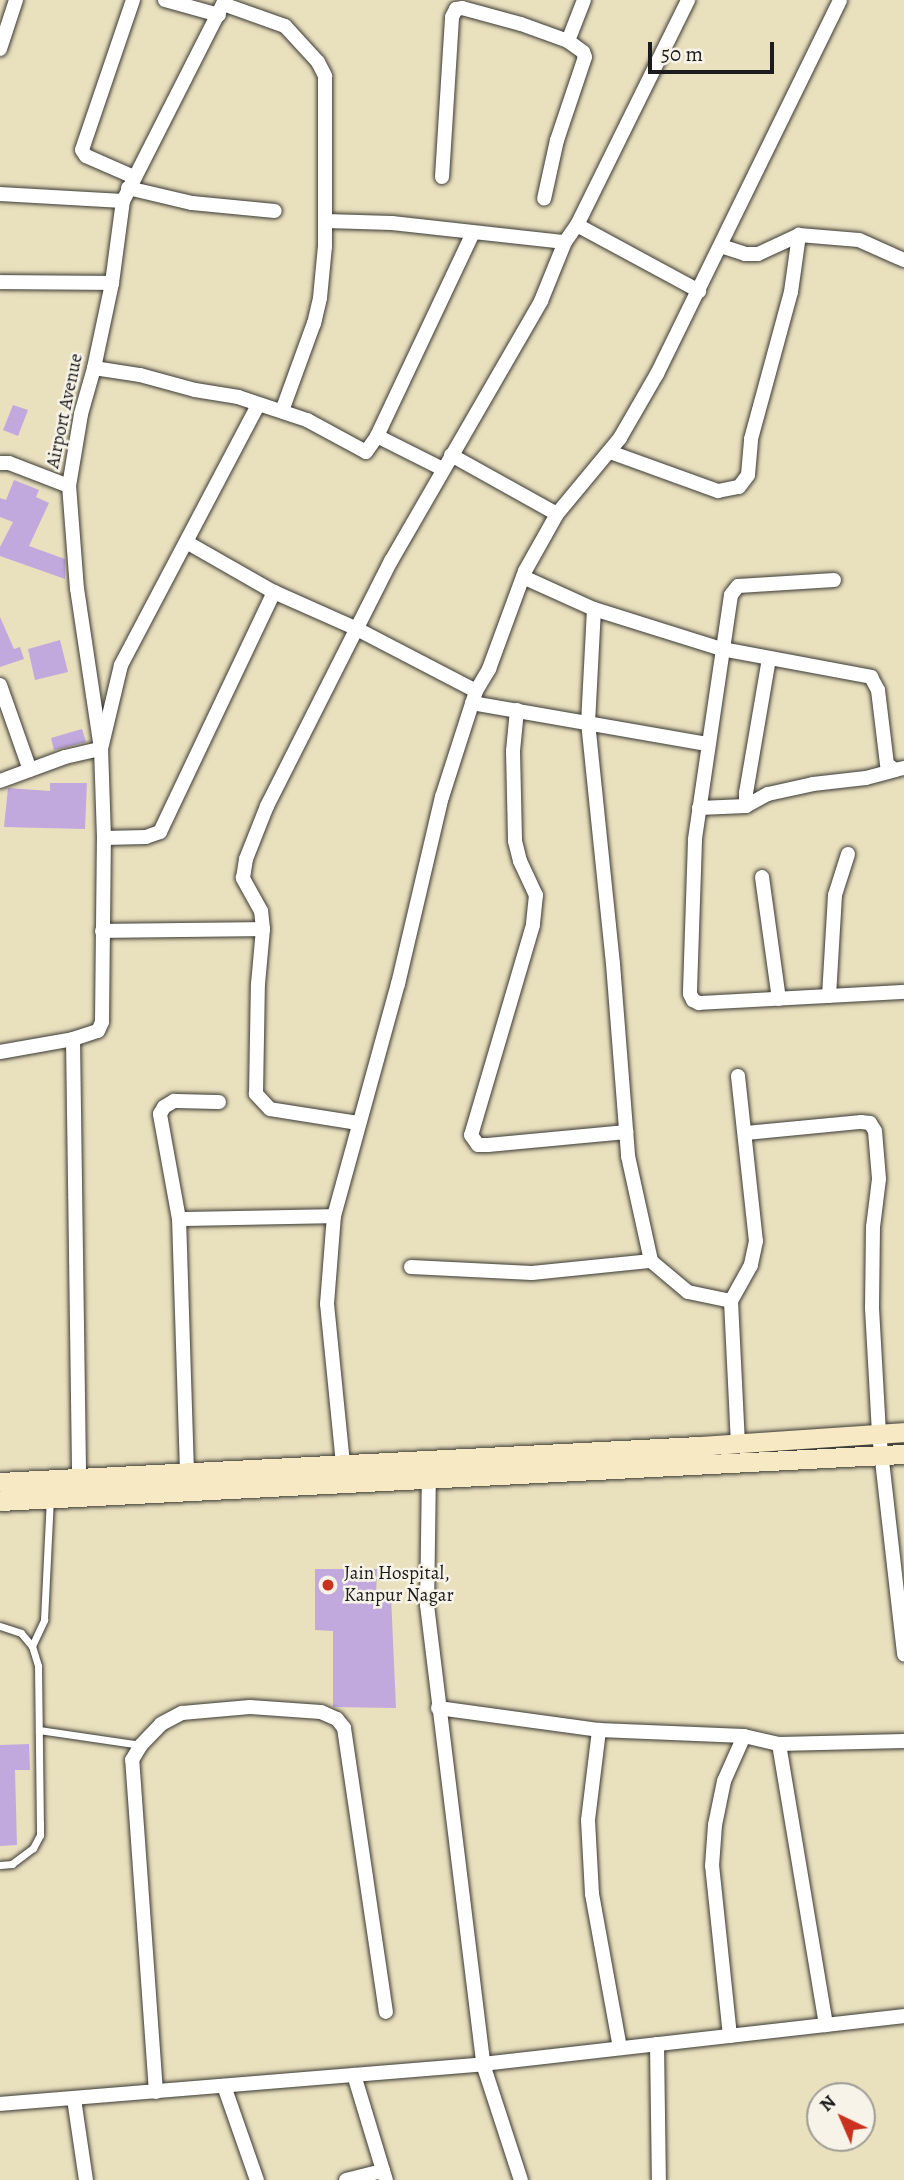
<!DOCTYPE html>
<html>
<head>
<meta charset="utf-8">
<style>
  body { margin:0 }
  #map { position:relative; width:904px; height:2180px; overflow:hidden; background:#e9e0be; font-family:Alegreya,serif }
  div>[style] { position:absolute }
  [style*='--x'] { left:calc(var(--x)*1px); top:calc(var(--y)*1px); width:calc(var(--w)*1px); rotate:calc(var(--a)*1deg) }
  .building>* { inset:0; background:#c1a9de }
  .roads { filter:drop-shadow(0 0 2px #3b3934) drop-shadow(0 0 2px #3b3934) }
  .lane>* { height:7px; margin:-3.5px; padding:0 3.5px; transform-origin:3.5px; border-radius:3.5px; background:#fff }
  .street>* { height:14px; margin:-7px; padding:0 7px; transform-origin:7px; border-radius:7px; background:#fff }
  .secondary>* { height:19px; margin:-9.5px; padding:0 9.5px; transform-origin:9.5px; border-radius:9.5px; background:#f6e9c3 }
  .dots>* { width:19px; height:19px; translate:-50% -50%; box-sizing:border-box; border:4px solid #f7f3e8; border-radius:50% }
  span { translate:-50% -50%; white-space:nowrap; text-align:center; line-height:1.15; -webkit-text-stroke:5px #f7f3e8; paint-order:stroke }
  .street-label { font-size:19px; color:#1c1c1c }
  .poi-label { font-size:19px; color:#1c1c1c }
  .left { translate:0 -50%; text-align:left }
  .north { position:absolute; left:806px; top:2082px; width:70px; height:70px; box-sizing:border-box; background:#f7f3e8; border:2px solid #9f9d96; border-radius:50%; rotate:316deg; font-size:19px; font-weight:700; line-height:28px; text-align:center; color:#1c1c1c }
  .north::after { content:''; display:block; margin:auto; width:24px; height:32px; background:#c8321e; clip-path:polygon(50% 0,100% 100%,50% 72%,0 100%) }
  .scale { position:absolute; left:648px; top:42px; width:126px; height:32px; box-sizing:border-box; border:4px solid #1c1c1c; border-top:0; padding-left:9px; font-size:21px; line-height:24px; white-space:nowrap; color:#1c1c1c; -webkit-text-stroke:5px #f7f3e8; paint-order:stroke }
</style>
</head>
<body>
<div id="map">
  <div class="building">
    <i style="clip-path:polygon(13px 405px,28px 410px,18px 436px,3px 430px)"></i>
    <i style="clip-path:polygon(14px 480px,39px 490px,36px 497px,49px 503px,29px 546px,65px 559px,65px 579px,0 556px,0 547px,13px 522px,0 517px,0 498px,6px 500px)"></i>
    <i style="clip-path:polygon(0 617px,14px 649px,20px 647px,24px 659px,0 667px)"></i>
    <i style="clip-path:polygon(60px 640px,68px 672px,35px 680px,28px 649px)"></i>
    <i style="clip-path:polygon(82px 729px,86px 742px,54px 750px,51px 738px)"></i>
    <i style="clip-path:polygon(50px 783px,87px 783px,85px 829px,4px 827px,8px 788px,50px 791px)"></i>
    <i style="clip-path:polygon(315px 1569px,377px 1569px,376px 1596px,391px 1596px,396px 1708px,333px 1707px,333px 1631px,315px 1630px)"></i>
    <i style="clip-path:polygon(29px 1744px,30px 1770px,15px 1770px,17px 1845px,0 1846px,0 1745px)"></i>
  </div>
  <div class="roads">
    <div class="lane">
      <i style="--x:0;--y:1626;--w:22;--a:18"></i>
      <i style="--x:21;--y:1633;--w:17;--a:50"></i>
      <i style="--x:32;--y:1646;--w:21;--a:73"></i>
      <i style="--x:38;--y:1666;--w:158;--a:89.3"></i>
      <i style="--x:40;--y:1824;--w:11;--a:90"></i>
      <i style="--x:40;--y:1835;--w:15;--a:118"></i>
      <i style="--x:33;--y:1848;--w:26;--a:143"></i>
      <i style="--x:12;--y:1864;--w:12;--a:175"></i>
      <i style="--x:32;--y:1646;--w:29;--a:-65"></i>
      <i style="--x:44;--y:1620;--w:121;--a:-87.2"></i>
      <i style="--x:39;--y:1730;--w:103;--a:8.4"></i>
    </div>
    <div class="street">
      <i style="--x:133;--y:0;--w:158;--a:108.8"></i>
      <i style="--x:82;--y:150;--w:7;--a:56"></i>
      <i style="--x:86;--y:156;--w:52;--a:23.6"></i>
      <i style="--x:165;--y:0;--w:56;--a:15.5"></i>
      <i style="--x:223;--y:4;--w:66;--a:19.5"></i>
      <i style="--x:285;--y:26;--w:49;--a:47.5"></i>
      <i style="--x:318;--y:62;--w:16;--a:63"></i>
      <i style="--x:325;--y:76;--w:170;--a:90"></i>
      <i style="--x:325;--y:246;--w:52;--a:95.5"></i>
      <i style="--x:320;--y:298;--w:26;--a:103"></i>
      <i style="--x:314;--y:323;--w:94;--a:110"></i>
      <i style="--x:568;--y:41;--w:44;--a:-68.7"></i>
      <i style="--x:0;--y:49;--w:52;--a:-71.9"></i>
      <i style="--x:442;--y:177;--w:160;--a:-86.4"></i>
      <i style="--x:452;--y:17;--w:9;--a:-63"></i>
      <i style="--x:456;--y:9;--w:6;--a:-9"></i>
      <i style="--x:462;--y:8;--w:61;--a:15.2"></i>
      <i style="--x:521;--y:24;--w:50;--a:19.9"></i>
      <i style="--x:568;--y:41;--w:19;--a:36"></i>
      <i style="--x:583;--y:52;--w:5;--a:68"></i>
      <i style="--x:585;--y:57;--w:88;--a:108.6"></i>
      <i style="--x:557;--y:140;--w:60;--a:102.4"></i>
      <i style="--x:128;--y:188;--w:66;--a:13.2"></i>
      <i style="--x:192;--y:203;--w:83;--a:5.5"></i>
      <i style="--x:0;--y:194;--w:123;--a:3.3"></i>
      <i style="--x:326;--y:221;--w:66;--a:1.7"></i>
      <i style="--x:392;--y:223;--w:174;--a:6.3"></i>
      <i style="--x:577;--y:225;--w:251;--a:-63.7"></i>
      <i style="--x:721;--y:246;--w:25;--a:18"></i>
      <i style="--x:745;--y:254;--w:13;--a:0"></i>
      <i style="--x:758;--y:254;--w:45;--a:-24.9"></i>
      <i style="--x:799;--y:235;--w:60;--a:4.8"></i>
      <i style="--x:859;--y:240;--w:49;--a:24"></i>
      <i style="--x:0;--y:282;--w:112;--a:0.5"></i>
      <i style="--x:94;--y:368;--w:47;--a:8.7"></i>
      <i style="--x:140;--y:375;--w:57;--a:15.3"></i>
      <i style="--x:195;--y:390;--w:44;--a:9.2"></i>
      <i style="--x:238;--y:397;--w:73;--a:18.4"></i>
      <i style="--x:307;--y:420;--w:67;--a:28.5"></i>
      <i style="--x:366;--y:452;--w:19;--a:-55"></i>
      <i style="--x:377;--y:436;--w:225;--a:-64.7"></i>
      <i style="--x:377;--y:436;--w:74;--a:26.6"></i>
      <i style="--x:610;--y:452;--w:115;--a:19.9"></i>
      <i style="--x:718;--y:491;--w:21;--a:-11"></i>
      <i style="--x:739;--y:487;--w:15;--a:-53"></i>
      <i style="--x:748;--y:475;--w:36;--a:-85"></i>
      <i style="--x:751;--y:439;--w:152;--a:-74.8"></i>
      <i style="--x:791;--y:292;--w:58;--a:-82"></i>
      <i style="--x:451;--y:455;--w:121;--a:29.1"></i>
      <i style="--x:0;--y:463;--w:9;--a:0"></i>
      <i style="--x:9;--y:463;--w:64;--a:21"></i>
      <i style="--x:188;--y:543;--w:99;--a:29.7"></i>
      <i style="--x:274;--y:592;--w:89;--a:24"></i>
      <i style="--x:355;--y:628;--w:136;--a:27.5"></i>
      <i style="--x:523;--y:577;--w:78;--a:24.3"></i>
      <i style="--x:594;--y:609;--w:134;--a:17.4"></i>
      <i style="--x:722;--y:649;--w:152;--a:10.6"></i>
      <i style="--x:871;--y:677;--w:15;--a:62"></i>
      <i style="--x:878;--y:690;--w:75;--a:83.1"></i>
      <i style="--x:887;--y:764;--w:10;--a:37"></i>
      <i style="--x:895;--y:770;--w:9;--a:-13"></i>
      <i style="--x:834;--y:580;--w:96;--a:176.4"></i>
      <i style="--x:738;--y:586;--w:11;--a:128"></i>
      <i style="--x:731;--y:595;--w:248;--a:98.4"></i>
      <i style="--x:695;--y:840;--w:154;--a:91.9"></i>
      <i style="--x:690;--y:994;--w:7;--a:63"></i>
      <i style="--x:693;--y:1000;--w:7;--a:27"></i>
      <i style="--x:699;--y:1003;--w:205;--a:-3.1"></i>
      <i style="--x:594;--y:609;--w:113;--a:93"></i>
      <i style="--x:588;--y:722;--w:243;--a:84.1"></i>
      <i style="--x:613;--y:964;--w:193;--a:85.5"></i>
      <i style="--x:628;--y:1156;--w:107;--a:77.6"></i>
      <i style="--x:651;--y:1261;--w:48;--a:40"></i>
      <i style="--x:688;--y:1292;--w:44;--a:11.8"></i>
      <i style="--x:0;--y:685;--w:90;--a:70.6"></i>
      <i style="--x:472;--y:703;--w:240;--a:9.9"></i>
      <i style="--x:517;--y:710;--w:41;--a:95.6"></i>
      <i style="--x:513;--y:751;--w:90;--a:88.7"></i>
      <i style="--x:515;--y:841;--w:21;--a:76"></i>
      <i style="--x:520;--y:861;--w:38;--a:65"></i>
      <i style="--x:536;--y:895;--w:30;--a:96"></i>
      <i style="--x:533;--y:925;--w:219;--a:106.4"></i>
      <i style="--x:471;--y:1135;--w:12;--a:55"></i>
      <i style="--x:478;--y:1145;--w:10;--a:0"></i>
      <i style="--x:488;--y:1145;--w:139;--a:-5.4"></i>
      <i style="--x:0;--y:781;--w:69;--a:-20.3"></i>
      <i style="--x:65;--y:757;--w:37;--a:-13"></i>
      <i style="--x:101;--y:749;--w:162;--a:-98.5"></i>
      <i style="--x:77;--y:589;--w:103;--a:-94.4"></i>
      <i style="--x:69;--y:486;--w:73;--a:-80.5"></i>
      <i style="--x:81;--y:414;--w:48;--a:-74.2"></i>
      <i style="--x:94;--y:368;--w:87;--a:-78"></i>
      <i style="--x:112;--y:283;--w:83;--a:-82.4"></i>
      <i style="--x:123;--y:201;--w:225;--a:-63.1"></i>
      <i style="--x:746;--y:806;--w:25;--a:-29"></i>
      <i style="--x:768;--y:794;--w:46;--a:-12.5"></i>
      <i style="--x:813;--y:784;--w:53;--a:-6.5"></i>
      <i style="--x:866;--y:778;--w:30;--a:-15"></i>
      <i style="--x:699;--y:808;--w:47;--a:-2.4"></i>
      <i style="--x:746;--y:806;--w:13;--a:-90"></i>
      <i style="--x:746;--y:793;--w:137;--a:-80.3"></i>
      <i style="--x:104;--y:838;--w:42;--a:-1.4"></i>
      <i style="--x:146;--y:837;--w:15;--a:-20"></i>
      <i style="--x:160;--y:832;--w:266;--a:-64.6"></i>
      <i style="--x:762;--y:877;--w:123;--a:82.1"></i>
      <i style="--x:102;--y:931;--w:161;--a:-0.7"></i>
      <i style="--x:829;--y:996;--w:101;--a:-86.6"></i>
      <i style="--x:835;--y:895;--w:43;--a:-72.4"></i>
      <i style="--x:73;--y:1039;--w:439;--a:89.2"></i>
      <i style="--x:0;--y:1052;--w:74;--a:-10.1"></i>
      <i style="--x:73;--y:1039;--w:26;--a:-18"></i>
      <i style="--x:98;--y:1031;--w:10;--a:-66"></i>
      <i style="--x:102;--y:1022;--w:184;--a:-89.4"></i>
      <i style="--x:104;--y:838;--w:89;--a:-91.9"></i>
      <i style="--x:101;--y:749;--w:86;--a:-76.6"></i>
      <i style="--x:121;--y:665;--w:294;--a:-62.2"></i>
      <i style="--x:738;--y:1076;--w:166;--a:83.8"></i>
      <i style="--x:756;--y:1241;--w:25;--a:102"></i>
      <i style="--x:751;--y:1265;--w:41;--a:119.1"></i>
      <i style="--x:731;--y:1301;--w:143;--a:87.2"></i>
      <i style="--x:358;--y:1123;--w:89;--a:-171"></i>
      <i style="--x:270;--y:1109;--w:21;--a:-133"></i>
      <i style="--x:256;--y:1094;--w:110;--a:-89"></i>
      <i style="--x:258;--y:984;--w:55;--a:-84.8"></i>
      <i style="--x:263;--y:929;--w:18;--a:-96"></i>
      <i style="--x:261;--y:911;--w:38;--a:-119"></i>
      <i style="--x:243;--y:878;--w:19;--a:-81"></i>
      <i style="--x:246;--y:859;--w:57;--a:-68.4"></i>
      <i style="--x:267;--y:806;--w:275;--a:-63.2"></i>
      <i style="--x:391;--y:561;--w:300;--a:-60"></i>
      <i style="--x:541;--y:301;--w:64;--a:-67.9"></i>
      <i style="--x:565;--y:242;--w:21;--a:-55"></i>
      <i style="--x:577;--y:225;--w:139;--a:28.4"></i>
      <i style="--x:746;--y:1133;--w:116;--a:-5.5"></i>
      <i style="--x:861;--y:1122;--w:9;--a:6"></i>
      <i style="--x:870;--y:1123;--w:9;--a:58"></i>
      <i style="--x:875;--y:1131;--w:48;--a:85.2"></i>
      <i style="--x:879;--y:1179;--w:48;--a:97.1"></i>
      <i style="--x:873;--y:1227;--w:81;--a:90.7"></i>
      <i style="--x:872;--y:1308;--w:126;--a:86.8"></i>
      <i style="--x:879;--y:1434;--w:222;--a:83.5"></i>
      <i style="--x:179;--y:1219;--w:155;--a:-1.1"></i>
      <i style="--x:411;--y:1267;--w:121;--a:2.8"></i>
      <i style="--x:532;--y:1273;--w:120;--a:-5.8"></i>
      <i style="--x:429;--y:1469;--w:136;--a:90.8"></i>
      <i style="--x:427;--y:1605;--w:462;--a:83"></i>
      <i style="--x:483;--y:2064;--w:122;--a:71.9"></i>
      <i style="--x:187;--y:1472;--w:253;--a:-91.8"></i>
      <i style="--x:179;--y:1219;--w:107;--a:-100.3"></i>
      <i style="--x:160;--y:1114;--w:8;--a:-60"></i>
      <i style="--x:164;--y:1107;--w:12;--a:-31"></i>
      <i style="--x:174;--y:1101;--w:45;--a:1.3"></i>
      <i style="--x:344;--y:1474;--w:171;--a:-95.7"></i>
      <i style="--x:327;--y:1304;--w:88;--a:-85.5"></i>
      <i style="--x:334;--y:1216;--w:241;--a:-74.6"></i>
      <i style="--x:398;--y:984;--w:192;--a:-76.8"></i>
      <i style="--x:442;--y:797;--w:111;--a:-72.2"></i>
      <i style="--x:476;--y:691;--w:26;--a:-59"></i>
      <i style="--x:489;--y:669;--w:104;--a:-69.8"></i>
      <i style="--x:525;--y:571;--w:65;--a:-60.7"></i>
      <i style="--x:557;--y:514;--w:99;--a:-50.3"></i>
      <i style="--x:620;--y:438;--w:74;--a:-60"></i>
      <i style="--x:657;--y:374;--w:416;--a:-63.9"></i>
      <i style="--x:438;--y:1708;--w:162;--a:7.8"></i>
      <i style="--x:779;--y:1744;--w:285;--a:80.5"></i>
      <i style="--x:730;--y:2036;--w:171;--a:-96"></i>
      <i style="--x:712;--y:1866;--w:41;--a:-85.8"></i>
      <i style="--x:715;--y:1825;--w:45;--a:-78.4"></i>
      <i style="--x:724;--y:1781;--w:49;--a:-66"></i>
      <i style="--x:657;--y:2044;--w:136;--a:89.2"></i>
      <i style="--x:620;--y:2048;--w:157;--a:-100.3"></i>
      <i style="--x:592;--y:1894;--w:74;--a:-93.1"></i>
      <i style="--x:588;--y:1820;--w:91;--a:-83"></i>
      <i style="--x:599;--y:1730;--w:145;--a:2.4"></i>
      <i style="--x:744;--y:1736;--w:36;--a:13"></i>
      <i style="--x:779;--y:1744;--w:125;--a:-1.4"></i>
      <i style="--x:354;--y:2075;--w:110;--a:73.1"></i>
      <i style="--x:224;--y:2086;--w:100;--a:70.7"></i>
      <i style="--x:156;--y:2092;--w:333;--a:-94.1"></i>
      <i style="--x:132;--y:1760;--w:17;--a:-59"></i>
      <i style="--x:141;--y:1745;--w:29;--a:-46"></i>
      <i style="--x:161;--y:1724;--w:24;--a:-28"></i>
      <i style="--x:182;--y:1713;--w:68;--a:-5"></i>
      <i style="--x:250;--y:1707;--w:71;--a:4"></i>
      <i style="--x:321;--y:1712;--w:17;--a:24"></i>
      <i style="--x:337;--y:1719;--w:11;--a:52"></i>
      <i style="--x:344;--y:1728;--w:287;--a:81.6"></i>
      <i style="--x:74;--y:2099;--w:82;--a:81.6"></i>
      <i style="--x:0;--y:2104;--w:485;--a:-4.7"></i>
      <i style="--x:483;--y:2064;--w:424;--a:-6.5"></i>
      <i style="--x:346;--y:2180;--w:38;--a:-14"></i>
    </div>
    <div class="secondary">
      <i style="--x:0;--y:1482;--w:700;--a:-2.95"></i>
      <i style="--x:699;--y:1446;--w:205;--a:-3.9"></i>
      <i style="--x:0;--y:1501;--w:905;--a:-2.98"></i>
    </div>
  </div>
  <div class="dots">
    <i style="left:328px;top:1585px;background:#c8321e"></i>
  </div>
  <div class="street-label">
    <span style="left:65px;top:411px;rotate:-78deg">Airport Avenue</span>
  </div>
  <div class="poi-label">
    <span class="left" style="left:344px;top:1585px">Jain Hospital,<br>Kanpur Nagar</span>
  </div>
  <div class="north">N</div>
  <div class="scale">50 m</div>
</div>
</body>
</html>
